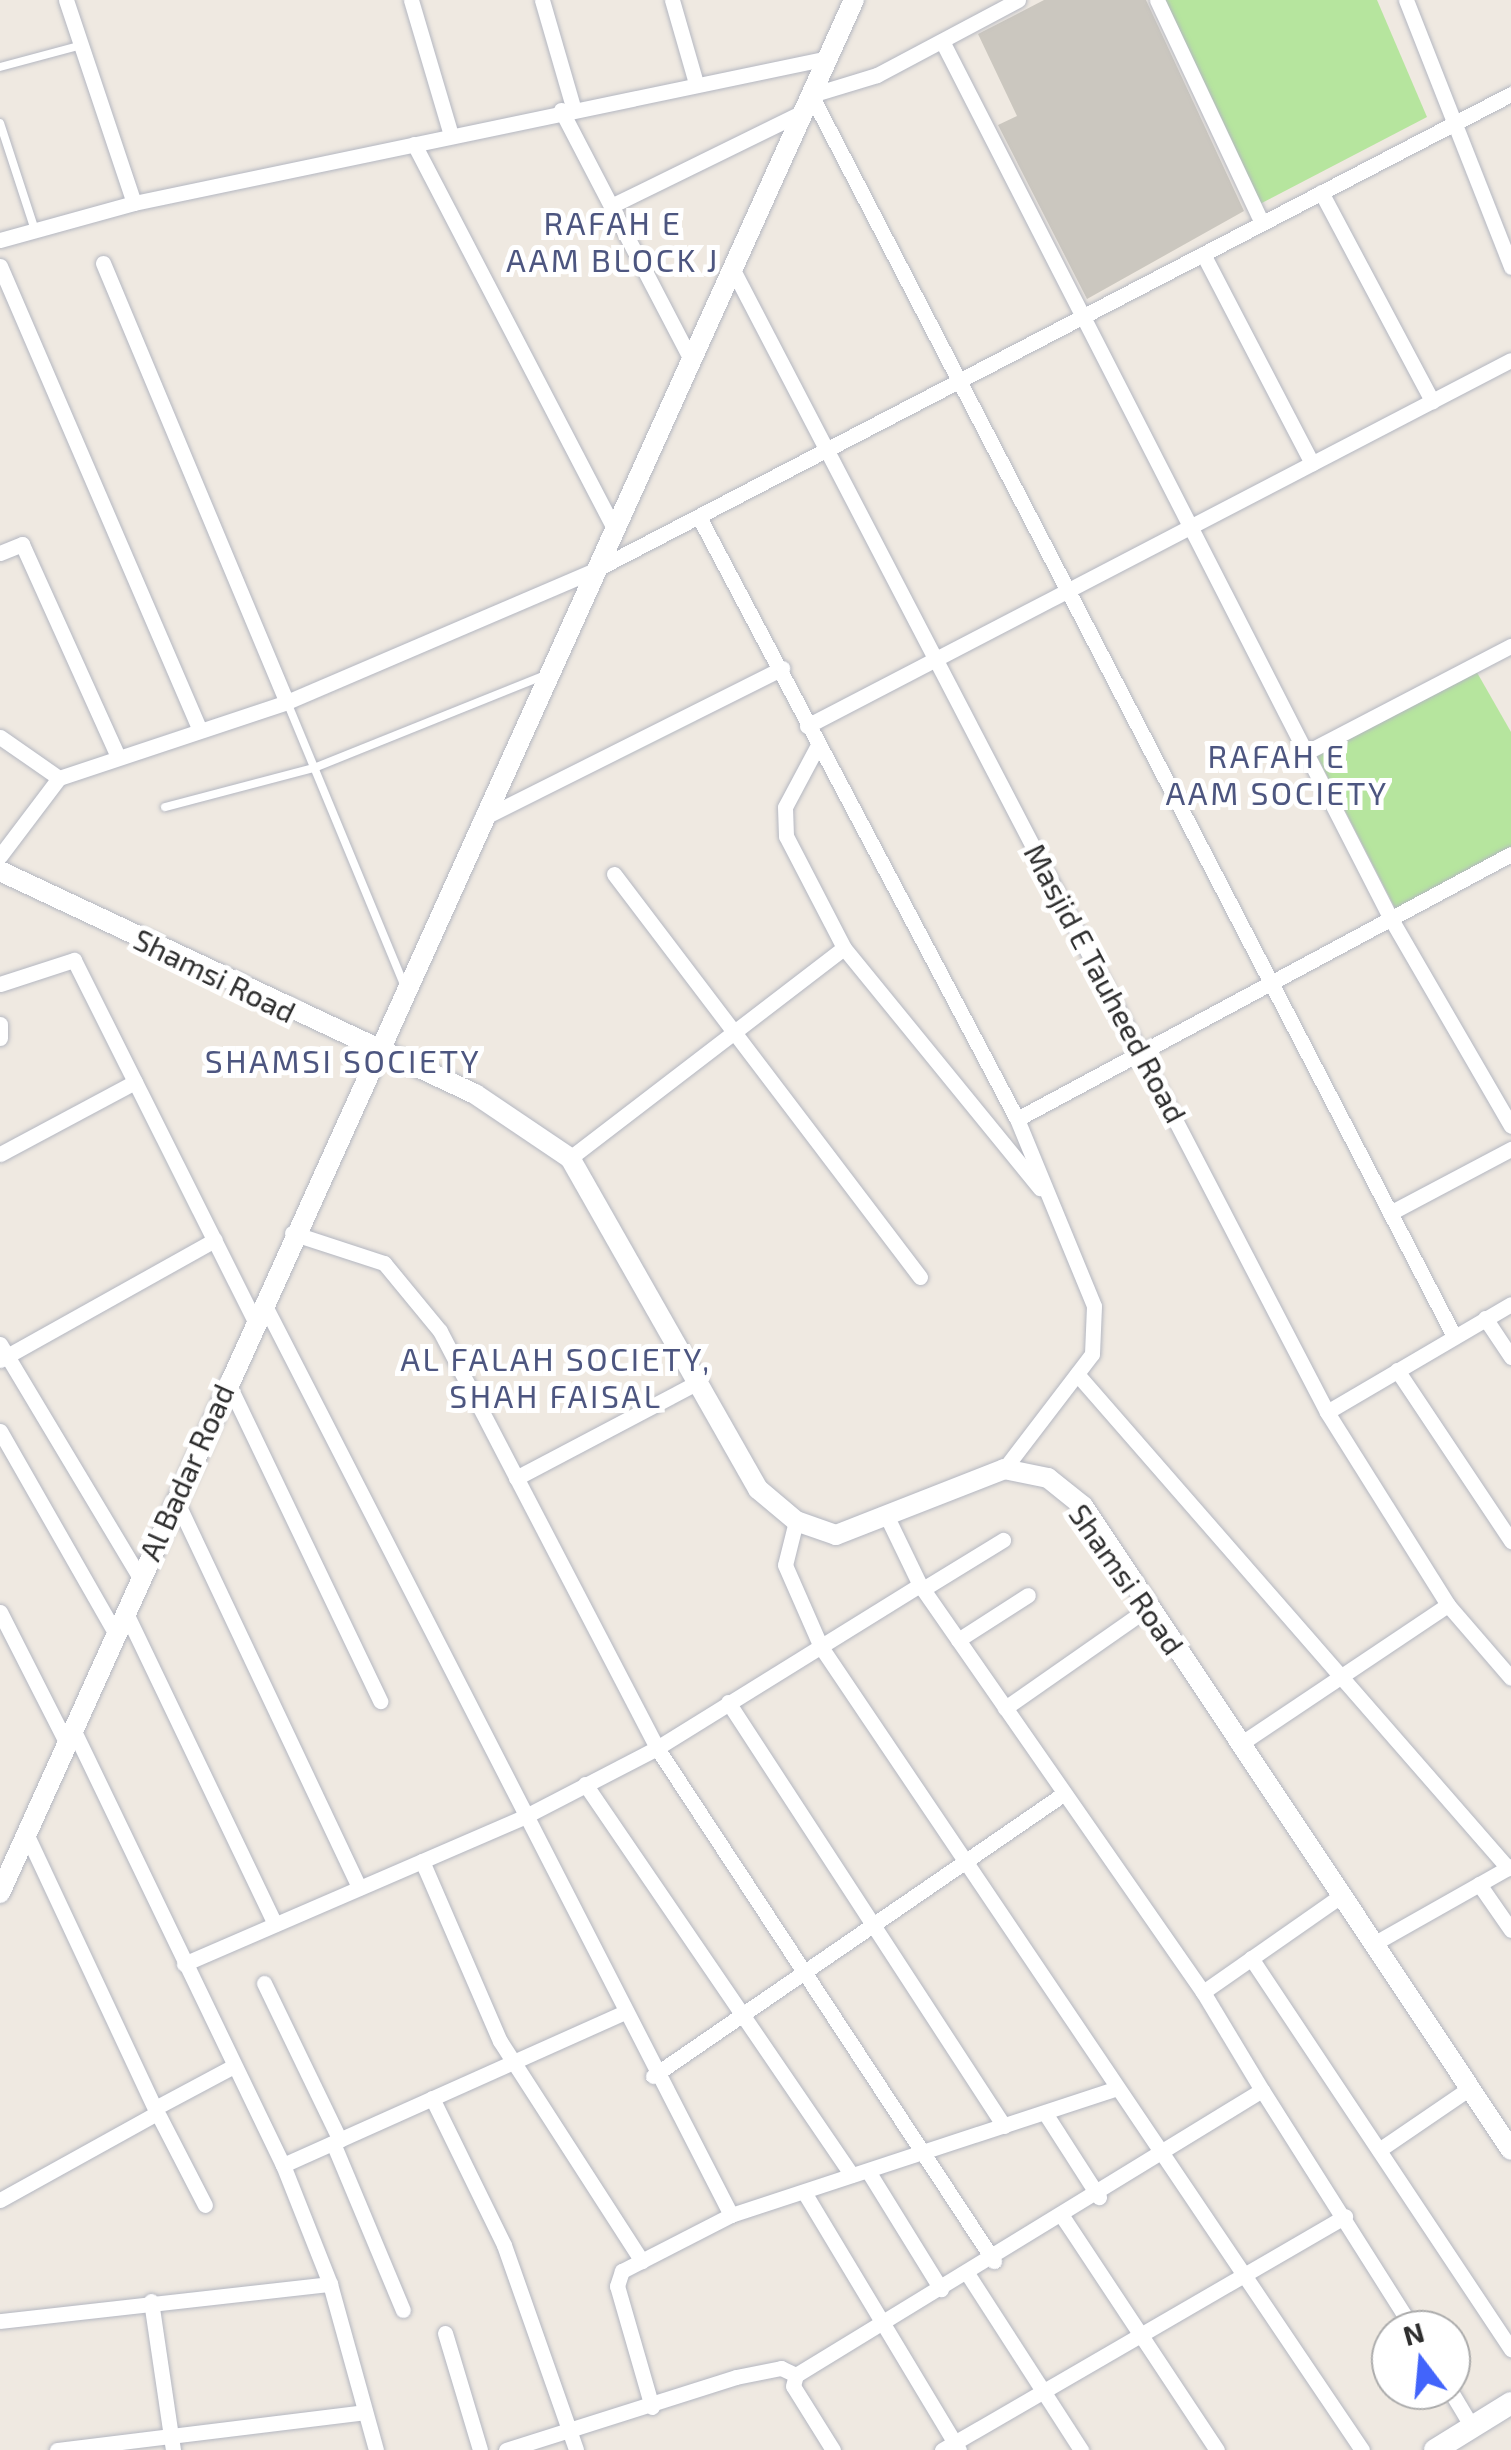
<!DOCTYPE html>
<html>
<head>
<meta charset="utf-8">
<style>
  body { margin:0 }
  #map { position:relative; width:1511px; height:2450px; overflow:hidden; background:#efe9e1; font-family:"Exo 2",sans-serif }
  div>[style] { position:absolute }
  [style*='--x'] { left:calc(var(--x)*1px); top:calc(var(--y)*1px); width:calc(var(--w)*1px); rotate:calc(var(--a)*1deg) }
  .green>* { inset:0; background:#b6e59e }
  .building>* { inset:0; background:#cbc7bf }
  .roads { filter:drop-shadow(0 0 2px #b4b7c1) drop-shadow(0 0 2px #b4b7c1) }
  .service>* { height:8px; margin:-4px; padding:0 4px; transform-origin:4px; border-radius:4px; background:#fff }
  .minor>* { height:15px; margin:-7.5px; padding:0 7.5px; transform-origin:7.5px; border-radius:7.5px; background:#fff }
  .tertiary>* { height:20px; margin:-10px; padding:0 10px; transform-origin:10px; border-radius:10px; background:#fff }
  .secondary>* { height:22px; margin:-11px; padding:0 11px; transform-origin:11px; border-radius:11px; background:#fff }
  span { translate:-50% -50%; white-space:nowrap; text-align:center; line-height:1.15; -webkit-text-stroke:10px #fff; paint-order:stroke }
  .street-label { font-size:30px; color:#2e2e2e }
  .neighbourhood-label { font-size:32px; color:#4d5680; letter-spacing:2.5px }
  .north { position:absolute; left:1371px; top:2310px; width:100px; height:100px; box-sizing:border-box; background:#fff; border:2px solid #ababab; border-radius:50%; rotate:344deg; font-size:28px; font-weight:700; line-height:40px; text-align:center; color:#2e2e2e }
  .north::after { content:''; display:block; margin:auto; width:35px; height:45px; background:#4264fb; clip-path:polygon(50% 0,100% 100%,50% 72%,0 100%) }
</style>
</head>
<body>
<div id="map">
  <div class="green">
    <i style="clip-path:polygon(1165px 0,1377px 0,1427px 117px,1254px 207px)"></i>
    <i style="clip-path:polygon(1475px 669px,1511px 732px,1511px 849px,1397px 912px,1315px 752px)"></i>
  </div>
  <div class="building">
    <i style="clip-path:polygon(1044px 0,1146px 0,1244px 211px,1087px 299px,998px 125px,1017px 116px,978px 34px)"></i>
  </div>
  <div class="roads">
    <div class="service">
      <i style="--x:0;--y:67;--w:85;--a:-15"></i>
      <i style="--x:0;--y:123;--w:113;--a:71.9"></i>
      <i style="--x:287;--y:702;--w:305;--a:67.5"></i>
      <i style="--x:165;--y:807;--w:154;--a:-14.7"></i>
      <i style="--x:314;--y:768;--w:247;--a:-21.9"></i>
    </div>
    <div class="minor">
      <i style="--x:66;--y:0;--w:214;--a:71.5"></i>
      <i style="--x:411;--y:0;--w:141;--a:73.5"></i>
      <i style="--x:542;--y:0;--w:111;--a:73.8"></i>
      <i style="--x:672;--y:0;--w:86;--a:73.9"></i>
      <i style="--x:1018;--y:0;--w:160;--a:152"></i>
      <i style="--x:877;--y:75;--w:69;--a:163.1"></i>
      <i style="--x:811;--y:95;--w:1398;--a:62.61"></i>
      <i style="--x:1157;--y:0;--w:246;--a:64.8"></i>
      <i style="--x:1406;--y:0;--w:287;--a:68.5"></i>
      <i style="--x:942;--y:41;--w:986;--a:62.92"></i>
      <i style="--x:1391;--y:919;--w:239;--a:59.9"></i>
      <i style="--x:561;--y:110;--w:280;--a:62.5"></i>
      <i style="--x:414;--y:144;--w:432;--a:62.5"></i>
      <i style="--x:1321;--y:192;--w:237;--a:62"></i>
      <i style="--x:611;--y:206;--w:214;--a:-26.1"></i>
      <i style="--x:0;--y:240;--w:139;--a:-15.4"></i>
      <i style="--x:134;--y:203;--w:709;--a:-11.8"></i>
      <i style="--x:1203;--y:254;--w:236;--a:62.5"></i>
      <i style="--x:103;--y:263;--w:476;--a:67.3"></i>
      <i style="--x:0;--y:266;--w:500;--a:66.7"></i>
      <i style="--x:732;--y:268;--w:1289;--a:62.52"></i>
      <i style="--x:1327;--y:1412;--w:228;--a:57.9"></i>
      <i style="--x:1448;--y:1605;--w:96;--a:49.2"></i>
      <i style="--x:699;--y:517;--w:681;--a:62.16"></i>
      <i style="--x:1017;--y:1119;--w:202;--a:67.6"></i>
      <i style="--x:1094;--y:1306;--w:48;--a:92.4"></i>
      <i style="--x:1092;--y:1354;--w:145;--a:127.4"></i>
      <i style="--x:0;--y:553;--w:24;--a:-22"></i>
      <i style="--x:22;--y:544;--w:228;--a:65.7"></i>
      <i style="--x:807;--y:726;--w:793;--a:-27.47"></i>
      <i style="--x:0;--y:737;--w:72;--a:34.8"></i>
      <i style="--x:818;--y:745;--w:70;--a:118"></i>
      <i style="--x:785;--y:807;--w:29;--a:88"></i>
      <i style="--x:786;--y:836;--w:126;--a:62.6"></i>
      <i style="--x:844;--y:948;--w:310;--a:50.8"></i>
      <i style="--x:1309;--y:751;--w:228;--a:-27.5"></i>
      <i style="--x:481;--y:819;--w:337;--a:-26.6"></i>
      <i style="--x:0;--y:856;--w:98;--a:-52.9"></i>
      <i style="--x:59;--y:778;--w:240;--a:-18.4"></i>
      <i style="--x:287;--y:702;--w:333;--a:-23.2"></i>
      <i style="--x:593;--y:571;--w:1035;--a:-27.46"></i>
      <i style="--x:614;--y:874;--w:506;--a:52.79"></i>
      <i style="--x:0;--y:984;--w:78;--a:-18"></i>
      <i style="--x:74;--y:960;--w:402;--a:63.4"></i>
      <i style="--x:0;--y:1024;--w:14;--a:90"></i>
      <i style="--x:1017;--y:1119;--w:561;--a:-28.21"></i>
      <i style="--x:0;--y:1154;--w:153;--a:-28.1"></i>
      <i style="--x:570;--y:1158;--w:345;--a:-37.5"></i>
      <i style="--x:1390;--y:1213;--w:137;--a:-27.9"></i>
      <i style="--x:292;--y:1233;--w:97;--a:18.1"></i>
      <i style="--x:384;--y:1263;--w:88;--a:50.5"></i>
      <i style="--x:440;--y:1331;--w:470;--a:62.5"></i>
      <i style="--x:657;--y:1748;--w:614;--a:56.7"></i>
      <i style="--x:263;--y:1302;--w:1026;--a:62.86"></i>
      <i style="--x:1485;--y:1318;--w:47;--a:56.3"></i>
      <i style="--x:0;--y:1344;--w:270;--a:59.1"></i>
      <i style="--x:0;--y:1360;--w:246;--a:-29.2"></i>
      <i style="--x:1397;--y:1370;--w:206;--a:56.3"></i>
      <i style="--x:1077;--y:1374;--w:656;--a:48.9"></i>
      <i style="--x:227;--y:1381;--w:355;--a:64.4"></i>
      <i style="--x:1327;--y:1412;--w:213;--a:-30.4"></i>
      <i style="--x:0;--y:1431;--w:232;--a:60.3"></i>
      <i style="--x:516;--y:1478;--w:204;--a:-27.8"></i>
      <i style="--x:175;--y:1498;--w:431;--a:64.7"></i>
      <i style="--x:796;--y:1521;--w:45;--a:104"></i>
      <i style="--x:785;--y:1565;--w:90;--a:66.3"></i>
      <i style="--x:821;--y:1647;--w:968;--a:56.03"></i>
      <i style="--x:889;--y:1521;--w:71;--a:64.2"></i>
      <i style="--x:920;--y:1585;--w:496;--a:55.2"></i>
      <i style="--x:1203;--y:1992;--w:169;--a:-34.9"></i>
      <i style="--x:923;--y:1589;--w:94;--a:-31.5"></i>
      <i style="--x:125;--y:1611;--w:347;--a:64.4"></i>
      <i style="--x:0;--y:1612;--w:146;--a:63.1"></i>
      <i style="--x:958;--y:1640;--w:83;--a:-32.7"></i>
      <i style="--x:728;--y:1702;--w:506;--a:56.94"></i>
      <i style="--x:1005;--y:1708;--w:177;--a:-34.9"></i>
      <i style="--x:73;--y:1729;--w:484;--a:64.3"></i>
      <i style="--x:283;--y:2165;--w:128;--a:68.4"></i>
      <i style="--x:330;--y:2284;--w:172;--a:74.5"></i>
      <i style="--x:1240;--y:1744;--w:250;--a:-33.8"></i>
      <i style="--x:585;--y:1784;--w:473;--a:55.7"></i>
      <i style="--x:422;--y:1861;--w:196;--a:66.6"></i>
      <i style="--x:500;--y:2041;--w:262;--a:57.2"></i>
      <i style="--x:1479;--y:1884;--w:56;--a:55.2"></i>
      <i style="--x:1375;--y:1943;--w:156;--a:-29.5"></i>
      <i style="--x:1251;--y:1958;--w:470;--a:56.4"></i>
      <i style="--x:184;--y:1964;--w:370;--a:-23.4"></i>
      <i style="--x:524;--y:1817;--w:150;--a:-27.4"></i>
      <i style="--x:657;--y:1748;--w:309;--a:-31.8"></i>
      <i style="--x:264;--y:1983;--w:174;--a:64.2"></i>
      <i style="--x:1203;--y:1992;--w:114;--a:59"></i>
      <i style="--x:653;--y:2076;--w:498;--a:-34.5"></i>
      <i style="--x:432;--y:2098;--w:164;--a:63.9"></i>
      <i style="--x:504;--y:2245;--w:217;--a:70.6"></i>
      <i style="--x:155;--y:2108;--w:89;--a:-28"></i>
      <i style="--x:1045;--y:2113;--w:100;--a:57.3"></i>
      <i style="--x:159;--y:2116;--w:100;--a:62.7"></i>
      <i style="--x:333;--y:2143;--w:181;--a:67.3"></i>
      <i style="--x:1379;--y:2150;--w:110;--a:-34.3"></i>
      <i style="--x:283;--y:2165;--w:369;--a:-24.1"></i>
      <i style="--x:868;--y:2171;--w:139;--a:58.3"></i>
      <i style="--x:804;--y:2192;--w:301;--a:59"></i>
      <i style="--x:0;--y:2200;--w:179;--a:-29"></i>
      <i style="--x:157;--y:2113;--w:309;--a:-115.1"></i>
      <i style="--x:1064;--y:2219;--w:277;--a:56.5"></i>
      <i style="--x:967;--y:2273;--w:211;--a:57.2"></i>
      <i style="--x:151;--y:2301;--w:151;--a:81.6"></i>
      <i style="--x:0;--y:2321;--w:332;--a:-6.4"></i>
      <i style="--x:445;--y:2333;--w:122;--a:73.3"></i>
      <i style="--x:1450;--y:2390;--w:43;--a:59.3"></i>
      <i style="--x:652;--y:2407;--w:126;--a:-106.1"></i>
      <i style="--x:617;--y:2286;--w:16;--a:-72"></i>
      <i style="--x:622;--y:2271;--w:123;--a:-27.2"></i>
      <i style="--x:731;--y:2215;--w:404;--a:-18.2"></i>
      <i style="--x:57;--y:2450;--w:310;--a:-7"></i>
      <i style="--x:506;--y:2450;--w:241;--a:-17.6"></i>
      <i style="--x:736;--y:2377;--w:46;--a:-11.3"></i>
      <i style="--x:781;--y:2368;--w:17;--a:25"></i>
      <i style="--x:833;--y:2450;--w:75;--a:-122"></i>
      <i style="--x:793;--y:2386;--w:11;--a:-75"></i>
      <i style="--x:796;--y:2375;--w:546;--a:-31.45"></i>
      <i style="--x:1262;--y:2090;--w:284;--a:57.7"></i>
      <i style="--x:942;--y:2450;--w:466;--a:-30.1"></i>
    </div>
    <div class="tertiary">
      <i style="--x:0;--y:871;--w:525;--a:25.15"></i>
      <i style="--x:475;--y:1094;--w:115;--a:34"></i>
      <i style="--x:570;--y:1158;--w:381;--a:60.4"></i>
      <i style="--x:758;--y:1489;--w:50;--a:40.1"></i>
      <i style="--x:796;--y:1521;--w:42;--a:19.3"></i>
      <i style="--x:836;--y:1535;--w:180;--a:-21.4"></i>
      <i style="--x:1004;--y:1469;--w:45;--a:11.6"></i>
      <i style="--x:1048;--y:1478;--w:45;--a:38.7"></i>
      <i style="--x:1083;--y:1506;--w:773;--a:56.39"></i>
      <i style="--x:0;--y:1893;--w:2077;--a:-65.72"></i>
    </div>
    <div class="secondary">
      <i style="--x:1435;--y:2450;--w:89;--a:-31.7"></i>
    </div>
  </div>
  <div class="street-label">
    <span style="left:215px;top:975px;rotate:26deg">Shamsi Road</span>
    <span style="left:1106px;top:983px;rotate:62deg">Masjid E Tauheed Road</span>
    <span style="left:186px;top:1472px;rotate:-66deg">Al Badar Road</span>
    <span style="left:1127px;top:1579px;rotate:55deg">Shamsi Road</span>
  </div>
  <div class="neighbourhood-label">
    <span style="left:613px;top:241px">RAFAH E<br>AAM BLOCK J</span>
    <span style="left:1277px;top:774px">RAFAH E<br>AAM SOCIETY</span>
    <span style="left:343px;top:1060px">SHAMSI SOCIETY</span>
    <span style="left:556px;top:1377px">AL FALAH SOCIETY,<br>SHAH FAISAL</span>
  </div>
  <div class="north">N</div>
</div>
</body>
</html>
